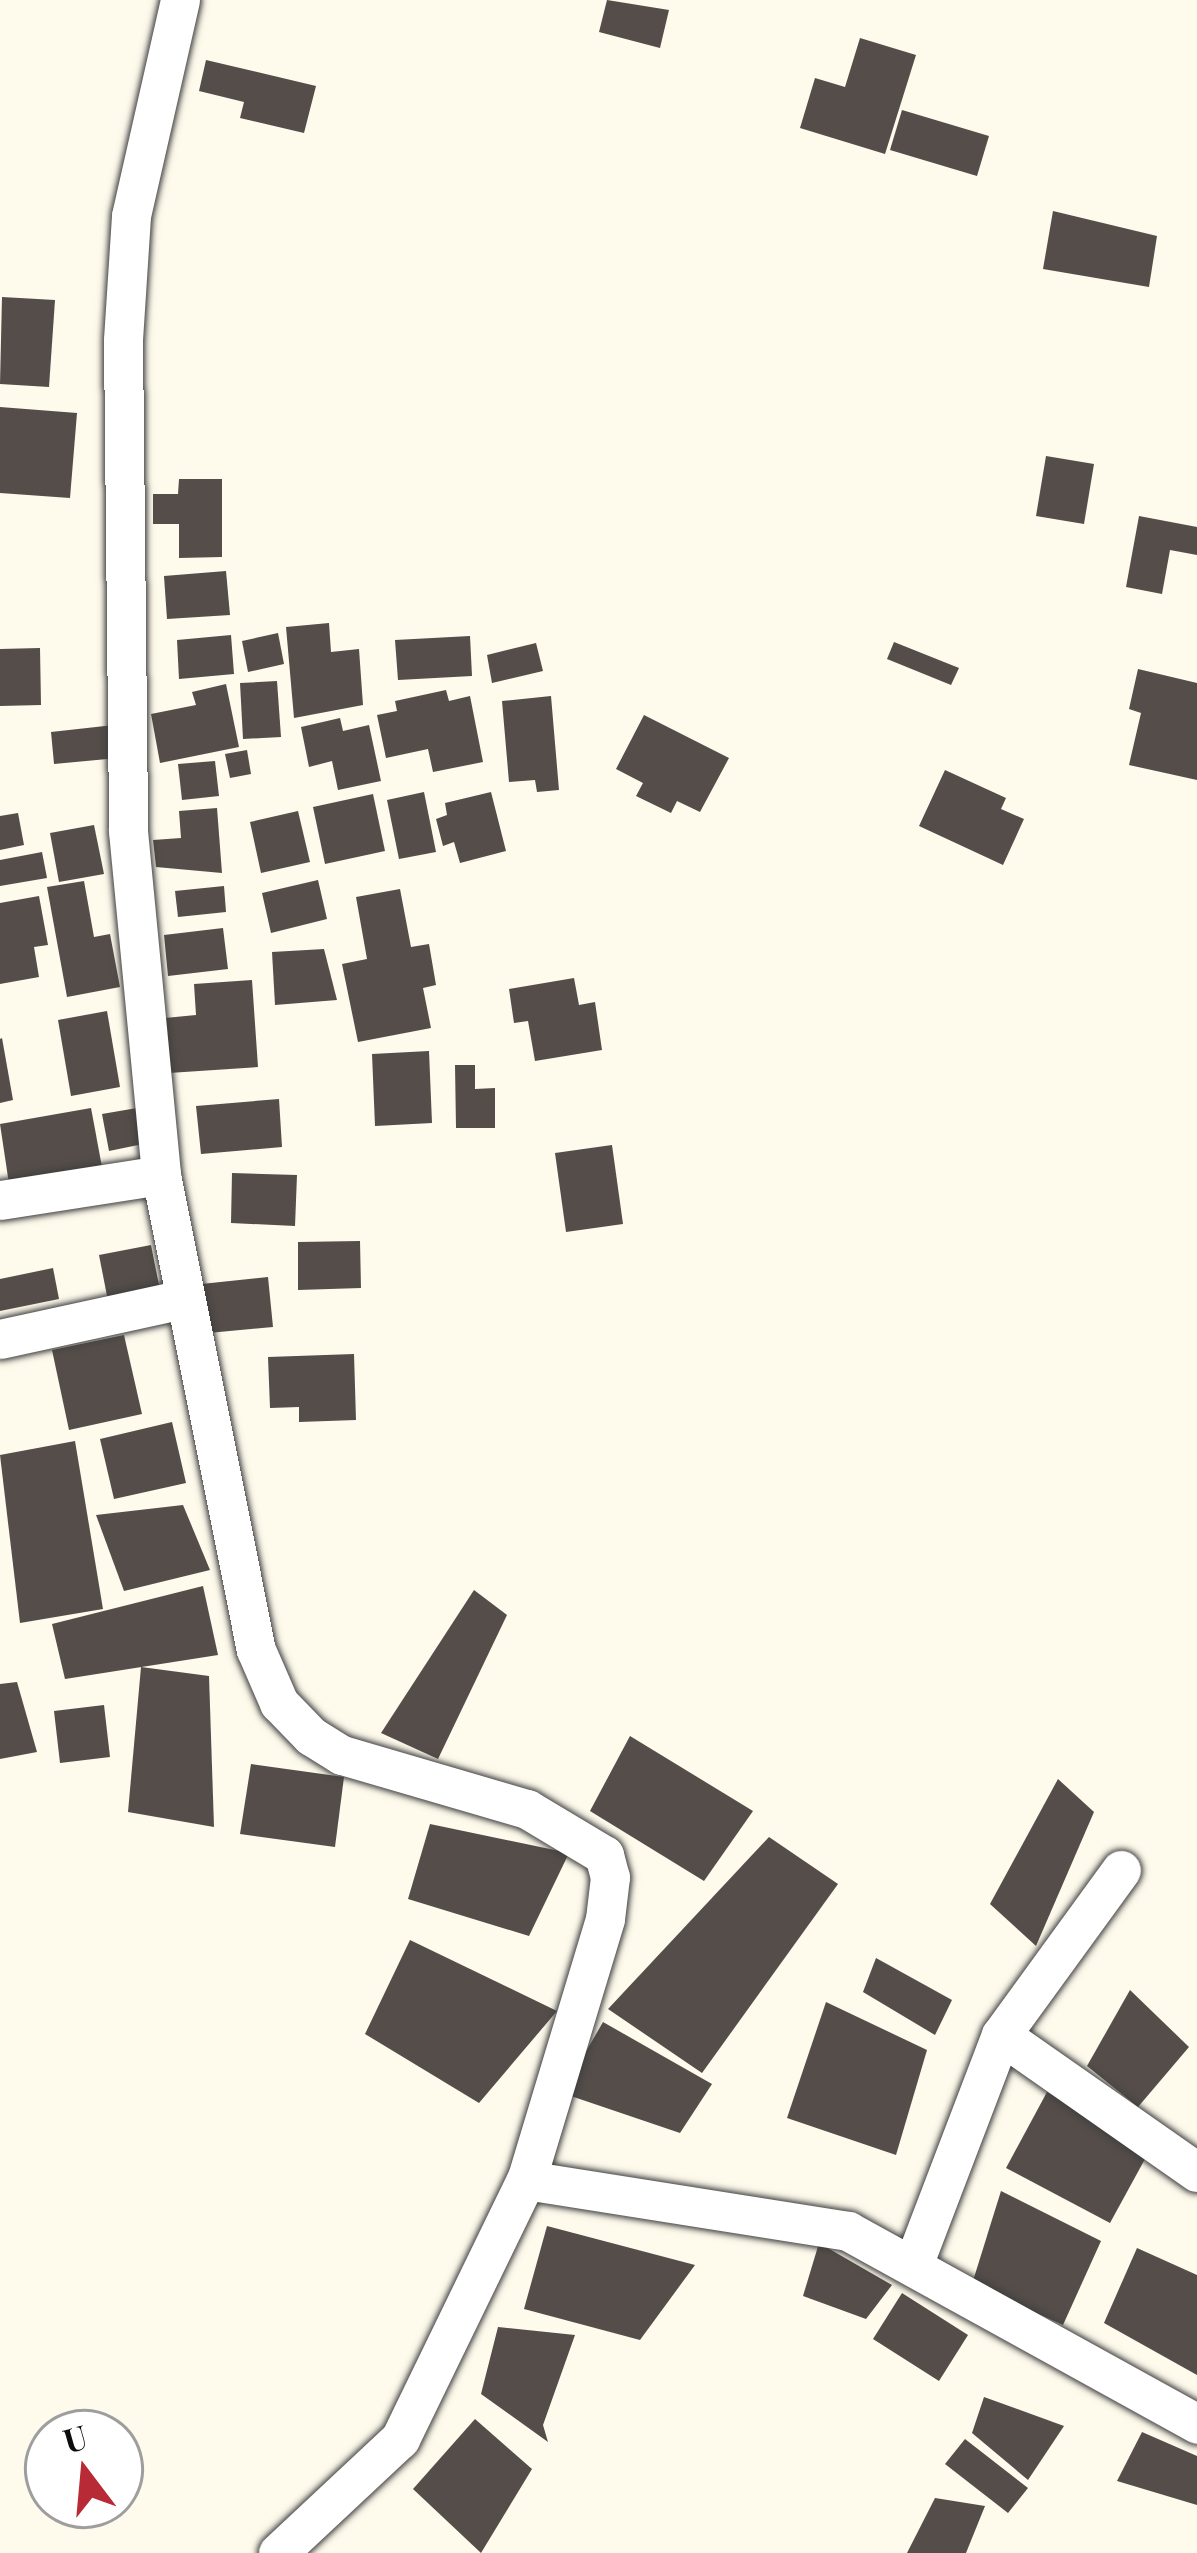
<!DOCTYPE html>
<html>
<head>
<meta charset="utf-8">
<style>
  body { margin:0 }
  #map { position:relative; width:1197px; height:2553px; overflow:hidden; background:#fefaec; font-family:"Playfair Display",serif }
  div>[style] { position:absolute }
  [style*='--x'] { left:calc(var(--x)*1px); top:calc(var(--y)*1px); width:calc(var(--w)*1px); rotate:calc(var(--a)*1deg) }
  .building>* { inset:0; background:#544d49 }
  .roads { filter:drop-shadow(0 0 3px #3f3f3f) drop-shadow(0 0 3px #3f3f3f) }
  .street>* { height:39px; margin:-19.5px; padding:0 19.5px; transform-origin:19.5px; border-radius:19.5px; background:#fff }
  span { translate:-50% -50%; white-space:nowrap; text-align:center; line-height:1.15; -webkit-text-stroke:12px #fff; paint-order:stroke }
  .north { position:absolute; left:24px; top:2409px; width:120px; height:120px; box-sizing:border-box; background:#fff; border:3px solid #9e9e9e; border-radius:50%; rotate:344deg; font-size:33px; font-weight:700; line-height:48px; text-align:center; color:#0c0c0c }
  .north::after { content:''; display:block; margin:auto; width:42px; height:54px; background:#b72a36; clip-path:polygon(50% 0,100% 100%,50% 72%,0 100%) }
</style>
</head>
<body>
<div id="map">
  <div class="building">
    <i style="clip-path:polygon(607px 0,669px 10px,660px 48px,599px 32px)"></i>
    <i style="clip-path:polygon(860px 38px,916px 55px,885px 154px,800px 128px,815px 78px,845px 87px)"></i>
    <i style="clip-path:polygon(206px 60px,316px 86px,304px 133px,240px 118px,244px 102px,199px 91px)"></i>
    <i style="clip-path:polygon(902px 110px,989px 136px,977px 176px,890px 150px)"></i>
    <i style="clip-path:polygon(1053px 211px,1157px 236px,1149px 287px,1043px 269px)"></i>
    <i style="clip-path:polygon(2px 297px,55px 300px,49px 387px,0 384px)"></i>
    <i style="clip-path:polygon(0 407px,77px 413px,70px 498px,0 493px)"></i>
    <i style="clip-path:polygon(1046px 456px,1094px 464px,1084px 524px,1036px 516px)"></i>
    <i style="clip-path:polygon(179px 479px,222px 479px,222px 557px,179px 558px,179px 524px,153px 524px,153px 494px,178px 494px)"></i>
    <i style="clip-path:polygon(1139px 516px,1197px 527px,1197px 555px,1170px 550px,1162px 594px,1126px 587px)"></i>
    <i style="clip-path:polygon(226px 571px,230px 615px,167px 619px,164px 576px)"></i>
    <i style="clip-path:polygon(329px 623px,331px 652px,359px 649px,363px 705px,294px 718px,286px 627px)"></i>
    <i style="clip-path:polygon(278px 633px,284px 664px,248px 672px,242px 641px)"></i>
    <i style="clip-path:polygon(231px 635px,234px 674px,179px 679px,177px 640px)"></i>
    <i style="clip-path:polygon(470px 636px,472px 676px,398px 680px,395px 640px)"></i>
    <i style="clip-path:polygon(894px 642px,959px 668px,951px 685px,887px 659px)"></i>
    <i style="clip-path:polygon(536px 643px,543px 671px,492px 683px,487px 655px)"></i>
    <i style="clip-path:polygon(40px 648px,41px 705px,0 706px,0 649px)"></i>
    <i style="clip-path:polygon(1138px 669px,1197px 683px,1197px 780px,1129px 765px,1141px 713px,1129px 709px)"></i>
    <i style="clip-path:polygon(277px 681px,281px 737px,243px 739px,240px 683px)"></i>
    <i style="clip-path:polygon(226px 684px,239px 747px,160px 763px,151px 714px,196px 705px,192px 692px)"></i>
    <i style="clip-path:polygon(446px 690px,449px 701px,470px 696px,483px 762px,433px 772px,428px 749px,386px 758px,377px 715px,397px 711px,395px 701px)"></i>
    <i style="clip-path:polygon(551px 696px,559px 790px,537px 792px,535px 780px,509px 782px,502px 701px)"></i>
    <i style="clip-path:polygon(644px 715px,729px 758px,700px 812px,677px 801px,671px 813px,636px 796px,643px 783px,616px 769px)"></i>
    <i style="clip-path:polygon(340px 718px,343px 731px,369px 725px,381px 781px,338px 790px,332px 761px,309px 767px,301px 727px)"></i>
    <i style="clip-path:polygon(114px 725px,118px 758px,54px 764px,51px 732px)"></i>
    <i style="clip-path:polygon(247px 750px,251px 774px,230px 778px,225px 754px)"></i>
    <i style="clip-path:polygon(215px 761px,219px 796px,182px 800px,178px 764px)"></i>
    <i style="clip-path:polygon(945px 770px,1006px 798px,1001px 809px,1024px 819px,1003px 865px,919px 826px)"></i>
    <i style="clip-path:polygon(424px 792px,436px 852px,399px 859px,387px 800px)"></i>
    <i style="clip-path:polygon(491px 792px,506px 851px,460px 863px,454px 842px,443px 846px,436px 819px,447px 815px,445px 803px)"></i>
    <i style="clip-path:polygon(373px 794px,385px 851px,325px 864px,313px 807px)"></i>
    <i style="clip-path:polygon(217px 808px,222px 873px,156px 867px,153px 840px,181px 838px,179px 811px)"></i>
    <i style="clip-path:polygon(298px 811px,310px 862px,261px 873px,250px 822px)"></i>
    <i style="clip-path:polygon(18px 813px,24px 845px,0 850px,0 816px)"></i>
    <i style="clip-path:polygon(94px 825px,104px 874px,59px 882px,50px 833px)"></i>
    <i style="clip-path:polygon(42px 852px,47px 878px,0 886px,0 860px)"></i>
    <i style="clip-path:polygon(318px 880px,327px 919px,271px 933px,262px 893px)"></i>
    <i style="clip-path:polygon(84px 881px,94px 937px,110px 934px,120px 987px,67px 997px,47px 887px)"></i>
    <i style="clip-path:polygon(224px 886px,226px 912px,178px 917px,175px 891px)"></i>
    <i style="clip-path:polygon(400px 889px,411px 947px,429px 944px,436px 985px,423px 988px,431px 1028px,358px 1042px,342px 964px,367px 959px,356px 897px)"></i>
    <i style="clip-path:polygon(39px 896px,48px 945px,34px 947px,39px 977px,0 984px,0 903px)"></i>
    <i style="clip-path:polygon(223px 928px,228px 969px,168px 976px,164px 935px)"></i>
    <i style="clip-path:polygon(324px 949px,337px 1000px,275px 1005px,272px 952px)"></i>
    <i style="clip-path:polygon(574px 978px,579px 1005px,595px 1002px,602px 1050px,535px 1061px,528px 1021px,514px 1023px,509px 989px)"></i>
    <i style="clip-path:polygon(252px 980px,258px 1067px,169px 1073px,165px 1018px,196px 1015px,194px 984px)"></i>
    <i style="clip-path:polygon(107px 1011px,120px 1087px,71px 1096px,58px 1020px)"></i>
    <i style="clip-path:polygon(2px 1038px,13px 1100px,0 1103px,0 1039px)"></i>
    <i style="clip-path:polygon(429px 1051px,432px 1123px,375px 1126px,372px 1054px)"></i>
    <i style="clip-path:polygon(455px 1065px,475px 1065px,475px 1089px,495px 1088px,495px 1128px,456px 1128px)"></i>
    <i style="clip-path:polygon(279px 1099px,282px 1147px,201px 1154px,196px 1106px)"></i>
    <i style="clip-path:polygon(91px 1108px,102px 1167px,9px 1184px,0 1124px)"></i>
    <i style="clip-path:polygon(137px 1108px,143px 1144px,109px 1151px,102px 1114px)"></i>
    <i style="clip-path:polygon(612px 1145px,623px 1224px,566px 1232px,555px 1153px)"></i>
    <i style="clip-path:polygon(232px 1173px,297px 1175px,295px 1226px,231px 1223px)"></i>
    <i style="clip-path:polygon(360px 1241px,361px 1288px,298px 1290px,298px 1242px)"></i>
    <i style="clip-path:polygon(151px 1245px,160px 1290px,108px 1301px,99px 1255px)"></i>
    <i style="clip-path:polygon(53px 1268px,59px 1299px,0 1311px,0 1279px)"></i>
    <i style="clip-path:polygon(268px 1277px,273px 1327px,198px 1334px,192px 1285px)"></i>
    <i style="clip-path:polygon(124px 1335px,142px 1414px,69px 1430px,52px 1350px)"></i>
    <i style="clip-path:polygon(354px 1354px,356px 1420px,299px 1422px,299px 1407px,270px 1408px,268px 1357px)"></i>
    <i style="clip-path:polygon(172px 1422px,186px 1483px,114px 1499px,100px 1439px)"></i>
    <i style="clip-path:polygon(75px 1441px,103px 1609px,20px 1623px,0 1455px)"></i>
    <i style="clip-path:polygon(183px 1505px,210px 1570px,124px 1591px,96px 1515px)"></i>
    <i style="clip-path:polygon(203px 1586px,218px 1655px,65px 1679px,52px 1624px)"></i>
    <i style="clip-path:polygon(474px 1590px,507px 1615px,438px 1759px,381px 1733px)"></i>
    <i style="clip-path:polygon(141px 1667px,209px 1676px,214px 1827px,128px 1812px)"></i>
    <i style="clip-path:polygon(17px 1682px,37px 1752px,0 1759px,0 1684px)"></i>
    <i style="clip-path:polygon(104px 1705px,110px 1757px,60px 1763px,54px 1711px)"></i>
    <i style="clip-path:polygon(630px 1736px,753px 1811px,704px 1881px,590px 1811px)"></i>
    <i style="clip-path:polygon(251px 1764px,344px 1777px,335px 1847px,240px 1834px)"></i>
    <i style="clip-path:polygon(1058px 1779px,1094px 1812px,1036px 1946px,990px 1904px)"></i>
    <i style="clip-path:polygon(430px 1824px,569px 1853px,529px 1936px,408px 1899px)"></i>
    <i style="clip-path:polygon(769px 1837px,838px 1884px,702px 2073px,608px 2009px)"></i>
    <i style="clip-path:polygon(410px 1940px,557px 2011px,479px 2103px,365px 2034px)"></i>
    <i style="clip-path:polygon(876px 1958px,952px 2000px,935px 2035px,863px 1992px)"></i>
    <i style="clip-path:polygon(1130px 1990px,1189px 2047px,1138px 2107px,1087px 2066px)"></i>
    <i style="clip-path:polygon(826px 2002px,927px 2050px,896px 2155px,787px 2118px)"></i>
    <i style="clip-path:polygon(603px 2022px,712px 2084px,680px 2133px,562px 2093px)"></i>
    <i style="clip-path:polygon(1047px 2092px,1151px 2148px,1110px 2223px,1006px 2168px)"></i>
    <i style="clip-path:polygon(1001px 2191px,1101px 2241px,1063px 2325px,972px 2284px)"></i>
    <i style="clip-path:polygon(547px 2226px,695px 2265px,640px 2340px,524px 2309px)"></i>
    <i style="clip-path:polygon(819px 2243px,892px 2285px,866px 2319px,803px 2296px)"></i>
    <i style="clip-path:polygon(1137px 2248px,1197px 2275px,1197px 2375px,1104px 2323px)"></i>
    <i style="clip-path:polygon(902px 2293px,968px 2335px,939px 2381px,873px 2339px)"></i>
    <i style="clip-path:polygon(498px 2327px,575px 2335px,543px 2425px,548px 2442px,481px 2394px)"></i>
    <i style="clip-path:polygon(984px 2397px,1064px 2426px,1028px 2480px,972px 2433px)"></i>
    <i style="clip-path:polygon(475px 2419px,532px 2469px,481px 2553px,413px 2489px)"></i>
    <i style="clip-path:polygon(1142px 2432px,1197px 2456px,1197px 2505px,1117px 2481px)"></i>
    <i style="clip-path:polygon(965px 2439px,1028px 2488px,1008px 2513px,945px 2464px)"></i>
    <i style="clip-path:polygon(935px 2498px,985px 2506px,966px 2553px,907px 2553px)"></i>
  </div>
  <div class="roads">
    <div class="street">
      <i style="--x:180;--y:0;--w:221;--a:102.8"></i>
      <i style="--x:131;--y:216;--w:124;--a:93.7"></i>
      <i style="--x:123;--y:340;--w:491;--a:89.4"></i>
      <i style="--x:128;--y:831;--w:346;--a:84.5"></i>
      <i style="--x:161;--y:1175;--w:484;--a:78.7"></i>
      <i style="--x:256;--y:1650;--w:58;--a:66.5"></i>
      <i style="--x:279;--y:1703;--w:46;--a:45.9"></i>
      <i style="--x:311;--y:1736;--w:36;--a:32"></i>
      <i style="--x:342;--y:1755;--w:193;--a:16.3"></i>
      <i style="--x:527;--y:1809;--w:90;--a:30.9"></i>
      <i style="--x:604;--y:1855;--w:23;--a:75"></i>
      <i style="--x:610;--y:1877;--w:42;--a:96.8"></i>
      <i style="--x:605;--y:1919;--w:273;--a:106.8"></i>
      <i style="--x:0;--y:1200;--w:163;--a:-8.8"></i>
      <i style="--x:0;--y:1339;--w:187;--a:-12.3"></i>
      <i style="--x:1001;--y:2035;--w:204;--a:-54"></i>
      <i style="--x:913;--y:2265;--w:246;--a:-69.1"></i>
      <i style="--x:1001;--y:2035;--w:239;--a:35"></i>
      <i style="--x:278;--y:2553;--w:167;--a:-43.1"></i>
      <i style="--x:400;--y:2439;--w:288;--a:-64.1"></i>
      <i style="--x:526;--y:2180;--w:326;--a:9"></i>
      <i style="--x:848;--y:2231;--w:399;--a:28.9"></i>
    </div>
  </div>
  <div class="north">U</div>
</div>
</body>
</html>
